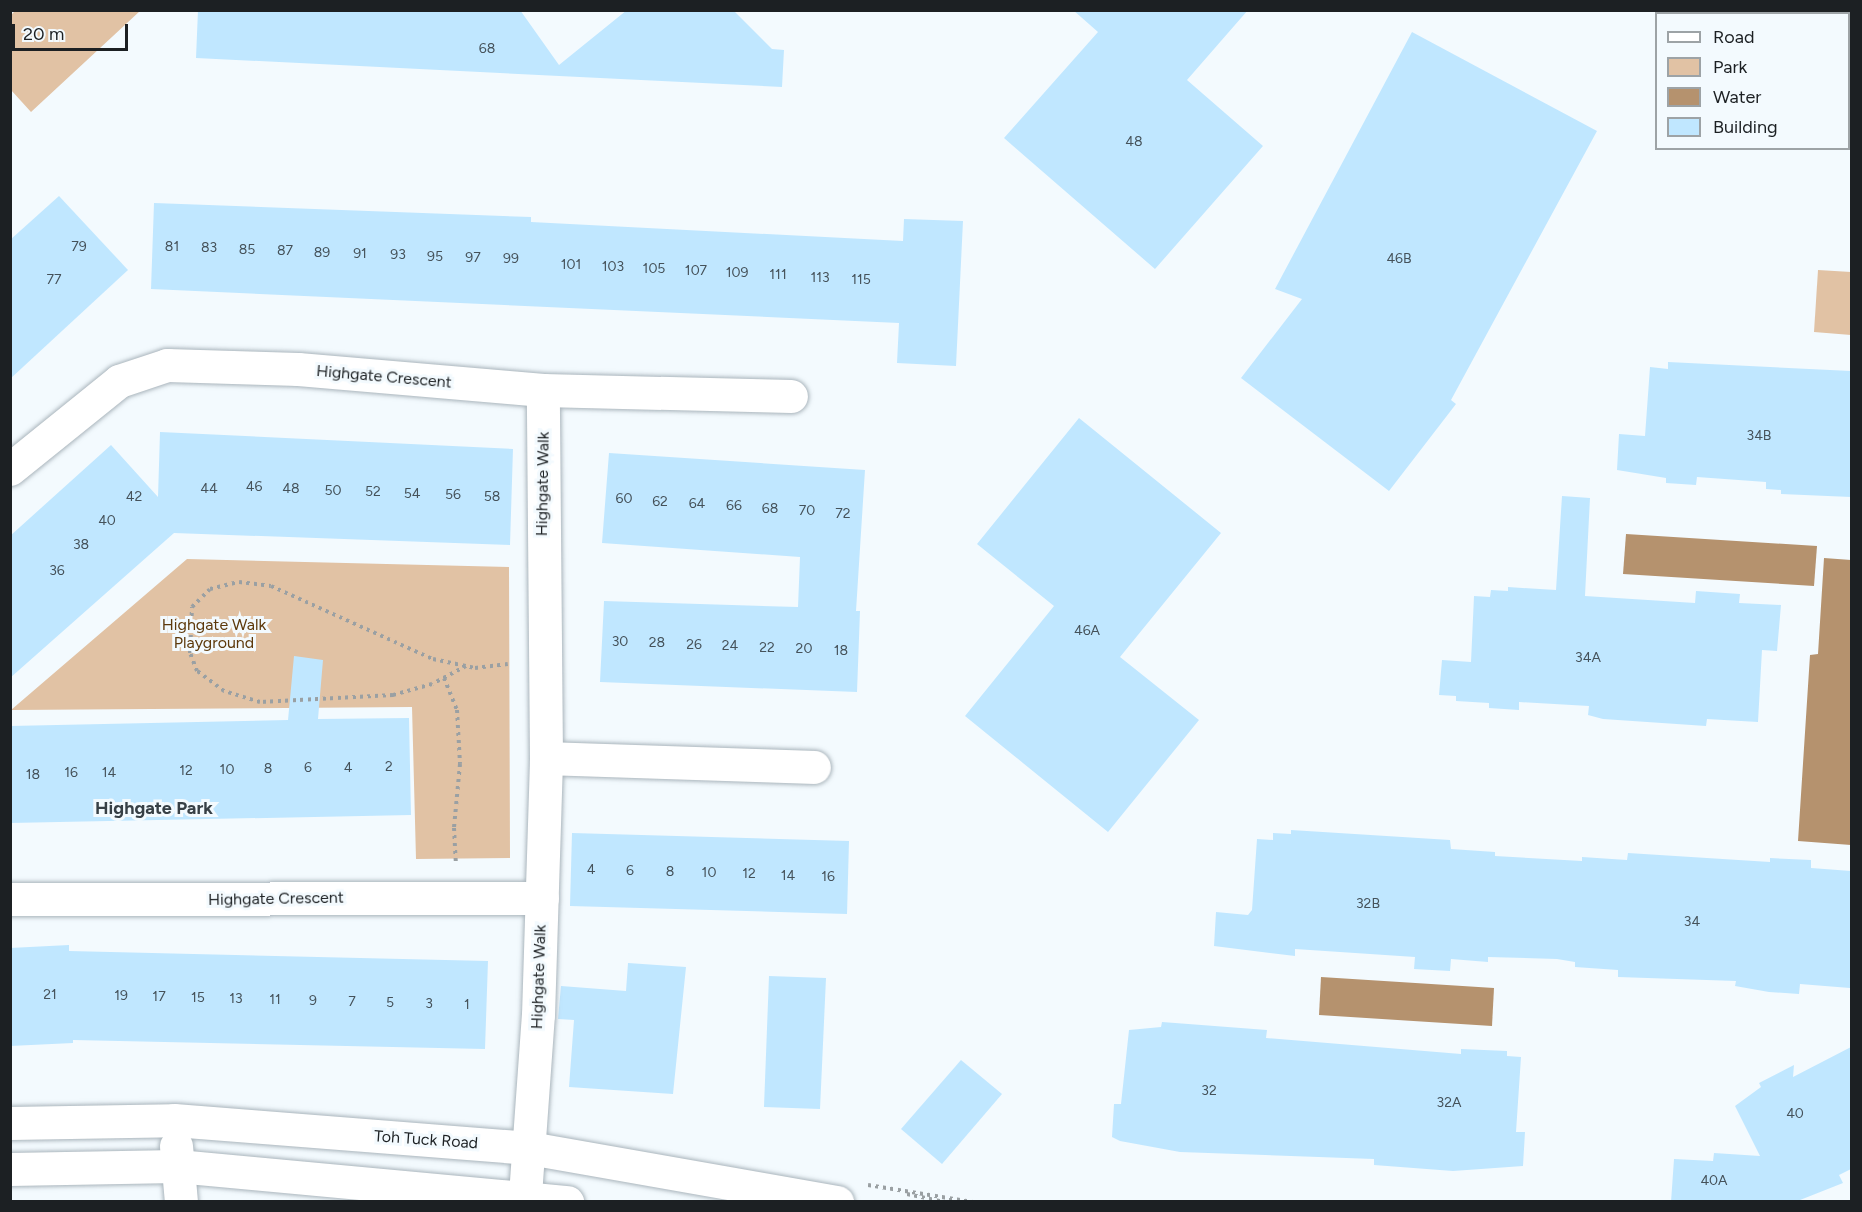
<!DOCTYPE html>
<html>
<head>
<meta charset="utf-8">
<style>
  body { margin:0 }
  #map { position:relative; width:1862px; height:1212px; overflow:hidden; background:#f3fafe; font-family:Figtree,sans-serif }
  div>[style] { position:absolute }
  [style*='--x'] { left:calc(var(--x)*1px); top:calc(var(--y)*1px); width:calc(var(--w)*1px); rotate:calc(var(--a)*1deg) }
  .green>* { inset:0; background:#e1c2a4 }
  .water>* { inset:0; background:#b5926e }
  .building>* { inset:0; background:#c0e7ff }
  .path>* { height:4px; margin-top:-2px; transform-origin:0; background:repeating-linear-gradient(90deg,#9aa0a3 0 3px,transparent 0 7.5px) }
  .roads { filter:drop-shadow(0 0 2px #aab5bc) drop-shadow(0 0 2px #aab5bc) }
  .minor>* { height:33px; margin:-16.5px; padding:0 16.5px; transform-origin:16.5px; border-radius:16.5px; background:#fff }
  span { translate:-50% -50%; white-space:nowrap; text-align:center; line-height:1.15; -webkit-text-stroke:6px #f3fafe; paint-order:stroke }
  .number-label { font-size:14px; color:#45525a }
  .number-label span { -webkit-text-stroke-width:0 }
  .street-label { font-size:16px; color:#1c2023 }
  .park-label { font-size:16px; color:#5d390b }
  .neighbourhood-label { font-size:18px; color:#374046; font-weight:700 }
  .frame { position:absolute; inset:0; border:12px solid #1c2023; pointer-events:none }
  .legend { position:absolute; left:1655px; top:12px; width:195px; height:138px; box-sizing:border-box; background:#f3fafe; border:2px solid #9da3a6; margin:0; padding:8px 10px; list-style:none; font-size:18px; color:#1c2023 }
  .legend li { display:flex; align-items:center; gap:12px; height:30px }
  .legend b { width:30px; border:2px solid #9da3a6 }
  .scale { position:absolute; left:12px; top:24px; width:116px; height:27px; box-sizing:border-box; border:3px solid #1c2023; border-top:0; padding-left:8px; font-size:18px; line-height:21px; white-space:nowrap; color:#1c2023; -webkit-text-stroke:4px #f3fafe; paint-order:stroke }
</style>
</head>
<body>
<div id="map">
  <div class="green">
    <i style="clip-path:polygon(15px 11px,15px 10px,140px 11px,31px 112px,11px 90px,11px 15px)"></i>
    <i style="clip-path:polygon(1818px 270px,1851px 272px,1851px 335px,1814px 332px)"></i>
    <i style="clip-path:polygon(187px 559px,509px 567px,510px 858px,416px 859px,412px 707px,11px 710px)"></i>
  </div>
  <div class="water">
    <i style="clip-path:polygon(1626px 534px,1817px 546px,1814px 586px,1623px 574px)"></i>
    <i style="clip-path:polygon(1824px 558px,1851px 560px,1851px 845px,1798px 841px,1810px 655px,1818px 654px)"></i>
    <i style="clip-path:polygon(1321px 977px,1494px 988px,1492px 1026px,1319px 1015px)"></i>
  </div>
  <div class="building">
    <i style="clip-path:polygon(198px 10px,520px 10px,559px 65px,627px 10px,733px 10px,772px 49px,784px 50px,782px 87px,196px 58px)"></i>
    <i style="clip-path:polygon(1073px 10px,1248px 10px,1187px 80px,1263px 146px,1155px 269px,1004px 138px,1098px 32px)"></i>
    <i style="clip-path:polygon(1412px 32px,1597px 131px,1451px 400px,1456px 404px,1389px 491px,1241px 378px,1302px 299px,1275px 289px)"></i>
    <i style="clip-path:polygon(59px 196px,128px 270px,10px 379px,10px 240px)"></i>
    <i style="clip-path:polygon(154px 203px,531px 217px,531px 222px,903px 241px,904px 219px,963px 221px,956px 366px,897px 363px,899px 323px,151px 289px)"></i>
    <i style="clip-path:polygon(1668px 362px,1851px 371px,1851px 497px,1781px 494px,1781px 490px,1766px 489px,1766px 482px,1697px 477px,1696px 485px,1666px 483px,1666px 478px,1617px 470px,1619px 434px,1645px 436px,1650px 367px,1668px 369px)"></i>
    <i style="clip-path:polygon(1079px 418px,1221px 533px,1120px 657px,1199px 720px,1108px 832px,965px 716px,1054px 606px,977px 544px)"></i>
    <i style="clip-path:polygon(160px 432px,513px 449px,510px 545px,174px 533px,10px 678px,10px 536px,111px 445px,158px 497px)"></i>
    <i style="clip-path:polygon(609px 453px,865px 470px,856px 611px,860px 611px,857px 692px,600px 682px,604px 601px,798px 607px,800px 557px,602px 543px)"></i>
    <i style="clip-path:polygon(1562px 496px,1590px 498px,1585px 596px,1695px 603px,1696px 591px,1740px 594px,1739px 603px,1781px 605px,1777px 651px,1762px 650px,1758px 722px,1707px 719px,1706px 726px,1603px 719px,1588px 715px,1589px 706px,1519px 702px,1519px 710px,1489px 708px,1489px 703px,1456px 701px,1456px 696px,1439px 695px,1442px 660px,1471px 662px,1474px 596px,1490px 597px,1491px 590px,1508px 591px,1508px 587px,1556px 590px)"></i>
    <i style="clip-path:polygon(294px 656px,323px 660px,318px 719px,409px 718px,411px 815px,10px 823px,10px 726px,288px 720px)"></i>
    <i style="clip-path:polygon(1291px 830px,1450px 840px,1451px 849px,1495px 852px,1495px 856px,1582px 861px,1582px 857px,1627px 860px,1628px 853px,1770px 862px,1770px 858px,1811px 860px,1811px 868px,1851px 871px,1850px 988px,1800px 984px,1799px 994px,1769px 992px,1735px 986px,1736px 981px,1618px 977px,1618px 970px,1575px 967px,1575px 962px,1557px 959px,1488px 957px,1488px 962px,1451px 959px,1450px 971px,1414px 969px,1415px 957px,1295px 949px,1295px 956px,1214px 946px,1216px 912px,1248px 915px,1252px 910px,1257px 839px,1273px 840px,1273px 833px,1291px 834px)"></i>
    <i style="clip-path:polygon(572px 833px,849px 841px,847px 914px,570px 906px)"></i>
    <i style="clip-path:polygon(69px 945px,69px 951px,488px 961px,485px 1049px,73px 1040px,73px 1043px,10px 1046px,10px 948px)"></i>
    <i style="clip-path:polygon(628px 963px,686px 967px,673px 1094px,569px 1087px,574px 1020px,558px 1019px,561px 986px,626px 991px)"></i>
    <i style="clip-path:polygon(769px 976px,826px 978px,820px 1109px,764px 1107px)"></i>
    <i style="clip-path:polygon(1162px 1022px,1267px 1030px,1266px 1038px,1461px 1054px,1461px 1049px,1507px 1051px,1507px 1056px,1521px 1057px,1516px 1132px,1525px 1132px,1523px 1166px,1453px 1171px,1374px 1165px,1374px 1159px,1180px 1152px,1120px 1141px,1112px 1137px,1114px 1104px,1121px 1104px,1129px 1030px,1161px 1027px)"></i>
    <i style="clip-path:polygon(1851px 1047px,1851px 1169px,1839px 1175px,1843px 1183px,1795px 1202px,1671px 1202px,1674px 1159px,1713px 1161px,1714px 1153px,1760px 1156px,1735px 1106px,1761px 1087px,1759px 1083px,1794px 1065px,1793px 1077px)"></i>
    <i style="clip-path:polygon(961px 1060px,1002px 1094px,942px 1164px,901px 1129px)"></i>
  </div>
  <div class="path">
    <i style="--x:466;--y:666;--w:38;--a:152"></i>
    <i style="--x:432;--y:684;--w:41;--a:164.2"></i>
    <i style="--x:393;--y:695;--w:133;--a:177"></i>
    <i style="--x:260;--y:702;--w:38;--a:-163"></i>
    <i style="--x:224;--y:691;--w:34;--a:-143"></i>
    <i style="--x:197;--y:671;--w:19;--a:-111"></i>
    <i style="--x:190;--y:653;--w:46;--a:-87.5"></i>
    <i style="--x:192;--y:607;--w:25;--a:-45"></i>
    <i style="--x:210;--y:589;--w:30;--a:-14"></i>
    <i style="--x:239;--y:582;--w:32;--a:7"></i>
    <i style="--x:271;--y:586;--w:178;--a:24.3"></i>
    <i style="--x:433;--y:659;--w:43;--a:12.1"></i>
    <i style="--x:475;--y:668;--w:33;--a:-7"></i>
    <i style="--x:444;--y:678;--w:35;--a:68"></i>
    <i style="--x:457;--y:710;--w:54;--a:86.8"></i>
    <i style="--x:460;--y:764;--w:64;--a:95.4"></i>
    <i style="--x:454;--y:828;--w:34;--a:87"></i>
    <i style="--x:868;--y:1185;--w:106;--a:9.2"></i>
    <i style="--x:907;--y:1194;--w:38;--a:12"></i>
  </div>
  <div class="roads">
    <div class="minor">
      <i style="--x:10;--y:469;--w:140;--a:-38.9"></i>
      <i style="--x:119;--y:381;--w:51;--a:-18.4"></i>
      <i style="--x:167;--y:365;--w:131;--a:1.7"></i>
      <i style="--x:298;--y:369;--w:246;--a:4.9"></i>
      <i style="--x:543;--y:390;--w:248;--a:1.4"></i>
      <i style="--x:546;--y:758;--w:268;--a:1.9"></i>
      <i style="--x:10;--y:899;--w:532;--a:-0.11"></i>
      <i style="--x:10;--y:1123;--w:164;--a:-1"></i>
      <i style="--x:174;--y:1120;--w:357;--a:4.5"></i>
      <i style="--x:530;--y:1148;--w:312;--a:10"></i>
      <i style="--x:176;--y:1146;--w:56;--a:84.9"></i>
      <i style="--x:10;--y:1169;--w:167;--a:-1"></i>
      <i style="--x:177;--y:1166;--w:392;--a:5.3"></i>
      <i style="--x:525;--y:1195;--w:180;--a:-85.9"></i>
      <i style="--x:538;--y:1015;--w:257;--a:-88.2"></i>
      <i style="--x:546;--y:758;--w:368;--a:-90.5"></i>
    </div>
  </div>
  <div class="number-label">
    <span style="left:487px;top:49px">68</span>
    <span style="left:1134px;top:142px">48</span>
    <span style="left:79px;top:247px">79</span>
    <span style="left:172px;top:247px">81</span>
    <span style="left:209px;top:248px">83</span>
    <span style="left:247px;top:250px">85</span>
    <span style="left:285px;top:251px">87</span>
    <span style="left:322px;top:253px">89</span>
    <span style="left:360px;top:254px">91</span>
    <span style="left:398px;top:255px">93</span>
    <span style="left:435px;top:257px">95</span>
    <span style="left:473px;top:258px">97</span>
    <span style="left:511px;top:259px">99</span>
    <span style="left:1399px;top:259px">46B</span>
    <span style="left:571px;top:265px">101</span>
    <span style="left:613px;top:267px">103</span>
    <span style="left:654px;top:269px">105</span>
    <span style="left:696px;top:271px">107</span>
    <span style="left:737px;top:273px">109</span>
    <span style="left:778px;top:275px">111</span>
    <span style="left:820px;top:278px">113</span>
    <span style="left:54px;top:280px">77</span>
    <span style="left:861px;top:280px">115</span>
    <span style="left:1759px;top:436px">34B</span>
    <span style="left:254px;top:487px">46</span>
    <span style="left:209px;top:489px">44</span>
    <span style="left:291px;top:489px">48</span>
    <span style="left:333px;top:491px">50</span>
    <span style="left:373px;top:492px">52</span>
    <span style="left:412px;top:494px">54</span>
    <span style="left:453px;top:495px">56</span>
    <span style="left:134px;top:497px">42</span>
    <span style="left:492px;top:497px">58</span>
    <span style="left:624px;top:499px">60</span>
    <span style="left:660px;top:502px">62</span>
    <span style="left:697px;top:504px">64</span>
    <span style="left:734px;top:506px">66</span>
    <span style="left:770px;top:509px">68</span>
    <span style="left:807px;top:511px">70</span>
    <span style="left:843px;top:514px">72</span>
    <span style="left:107px;top:521px">40</span>
    <span style="left:81px;top:545px">38</span>
    <span style="left:57px;top:571px">36</span>
    <span style="left:1087px;top:631px">46A</span>
    <span style="left:620px;top:642px">30</span>
    <span style="left:657px;top:643px">28</span>
    <span style="left:694px;top:645px">26</span>
    <span style="left:730px;top:646px">24</span>
    <span style="left:767px;top:648px">22</span>
    <span style="left:804px;top:649px">20</span>
    <span style="left:841px;top:651px">18</span>
    <span style="left:1588px;top:658px">34A</span>
    <span style="left:389px;top:767px">2</span>
    <span style="left:308px;top:768px">6</span>
    <span style="left:348px;top:768px">4</span>
    <span style="left:268px;top:769px">8</span>
    <span style="left:227px;top:770px">10</span>
    <span style="left:186px;top:771px">12</span>
    <span style="left:71px;top:773px">16</span>
    <span style="left:109px;top:773px">14</span>
    <span style="left:33px;top:775px">18</span>
    <span style="left:591px;top:870px">4</span>
    <span style="left:630px;top:871px">6</span>
    <span style="left:670px;top:872px">8</span>
    <span style="left:709px;top:873px">10</span>
    <span style="left:749px;top:874px">12</span>
    <span style="left:788px;top:876px">14</span>
    <span style="left:828px;top:877px">16</span>
    <span style="left:1368px;top:904px">32B</span>
    <span style="left:1692px;top:922px">34</span>
    <span style="left:50px;top:995px">21</span>
    <span style="left:121px;top:996px">19</span>
    <span style="left:159px;top:997px">17</span>
    <span style="left:198px;top:998px">15</span>
    <span style="left:236px;top:999px">13</span>
    <span style="left:275px;top:1000px">11</span>
    <span style="left:313px;top:1001px">9</span>
    <span style="left:352px;top:1002px">7</span>
    <span style="left:390px;top:1003px">5</span>
    <span style="left:429px;top:1004px">3</span>
    <span style="left:467px;top:1005px">1</span>
    <span style="left:1209px;top:1091px">32</span>
    <span style="left:1449px;top:1103px">32A</span>
    <span style="left:1795px;top:1114px">40</span>
    <span style="left:1714px;top:1181px">40A</span>
  </div>
  <div class="street-label">
    <span style="left:384px;top:377px;rotate:5deg">Highgate Crescent</span>
    <span style="left:543px;top:484px;rotate:-89deg">Highgate Walk</span>
    <span style="left:276px;top:899px;rotate:-1deg">Highgate Crescent</span>
    <span style="left:539px;top:977px;rotate:-88deg">Highgate Walk</span>
    <span style="left:426px;top:1140px;rotate:4deg">Toh Tuck Road</span>
  </div>
  <div class="park-label">
    <span style="left:214px;top:634px">Highgate Walk<br>Playground</span>
  </div>
  <div class="neighbourhood-label">
    <span style="left:154px;top:808px">Highgate Park</span>
  </div>
  <div class="frame"></div>
  <ul class="legend">
  <li><b style="height:8px;background:#fff"></b>Road</li>
  <li><b style="height:16px;background:#e1c2a4"></b>Park</li>
  <li><b style="height:16px;background:#b5926e"></b>Water</li>
  <li><b style="height:16px;background:#c0e7ff"></b>Building</li>
  </ul>
  <div class="scale">20 m</div>
</div>
</body>
</html>
